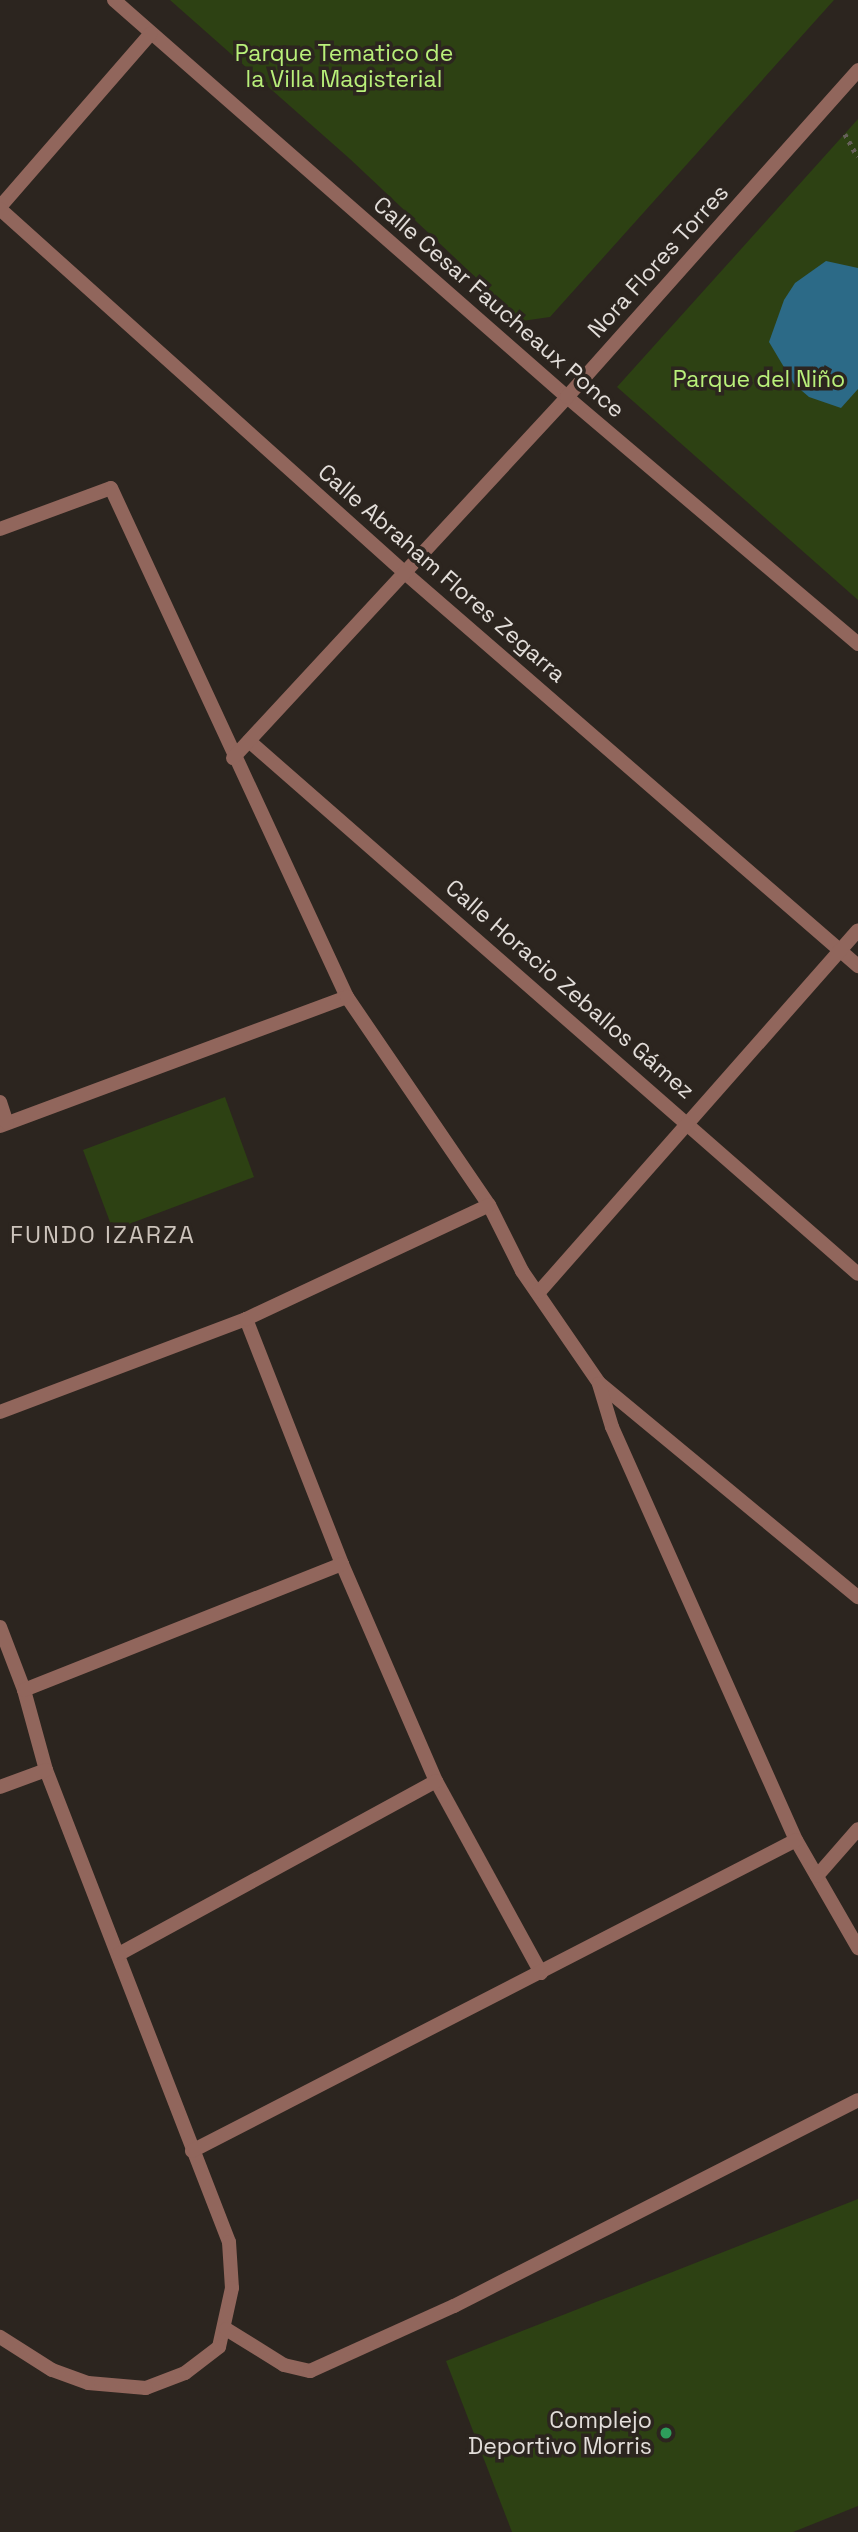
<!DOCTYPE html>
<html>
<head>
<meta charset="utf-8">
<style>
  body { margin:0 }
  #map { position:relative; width:858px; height:2532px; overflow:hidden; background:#2c251f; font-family:"Space Grotesk",sans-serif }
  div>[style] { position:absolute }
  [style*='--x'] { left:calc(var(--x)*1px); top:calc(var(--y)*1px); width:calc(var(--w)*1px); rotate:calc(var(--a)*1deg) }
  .green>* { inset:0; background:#2d4113 }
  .water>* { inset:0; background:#2c6a87 }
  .path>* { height:4.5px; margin-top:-2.25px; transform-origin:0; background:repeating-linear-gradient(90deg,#66605a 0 3.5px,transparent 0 8.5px) }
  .street>* { height:14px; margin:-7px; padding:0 7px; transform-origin:7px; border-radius:7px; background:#91665c }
  .dots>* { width:19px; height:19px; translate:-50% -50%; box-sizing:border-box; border:4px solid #2c251f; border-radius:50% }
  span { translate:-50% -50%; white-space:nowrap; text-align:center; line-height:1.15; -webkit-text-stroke:7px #2c251f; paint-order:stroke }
  .park-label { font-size:23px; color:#b9f07a }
  .street-label { font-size:23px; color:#e3deda }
  .poi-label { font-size:23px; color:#e3deda }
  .right { translate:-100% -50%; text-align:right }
  .neighbourhood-label { font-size:24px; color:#ccc3bb; letter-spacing:2px }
</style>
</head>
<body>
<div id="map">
  <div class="green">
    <i style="clip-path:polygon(170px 0,834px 0,550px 317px,522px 321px,350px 159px)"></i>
    <i style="clip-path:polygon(858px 119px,858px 600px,617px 387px)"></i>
    <i style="clip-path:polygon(225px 1097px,254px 1177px,113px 1230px,83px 1150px)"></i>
    <i style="clip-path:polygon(858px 2199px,858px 2506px,793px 2532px,512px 2532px,446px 2361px)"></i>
  </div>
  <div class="water">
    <i style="clip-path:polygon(826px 261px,858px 268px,858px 389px,841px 408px,809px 397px,794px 384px,769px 342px,784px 300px,795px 283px)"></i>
  </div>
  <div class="path">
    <i style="--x:845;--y:134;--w:26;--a:61"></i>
  </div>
  <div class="street">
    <i style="--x:114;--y:0;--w:602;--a:41.23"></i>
    <i style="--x:567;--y:397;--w:382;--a:40.3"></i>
    <i style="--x:0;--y:207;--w:230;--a:-49"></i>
    <i style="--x:0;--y:209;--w:545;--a:41.95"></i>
    <i style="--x:405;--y:573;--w:600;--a:40.94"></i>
    <i style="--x:0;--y:529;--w:118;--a:-20.3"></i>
    <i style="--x:111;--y:488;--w:561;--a:65.13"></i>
    <i style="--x:347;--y:997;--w:370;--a:159.6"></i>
    <i style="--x:249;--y:741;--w:809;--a:41.19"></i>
    <i style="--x:233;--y:758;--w:492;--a:-47.2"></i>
    <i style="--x:567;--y:397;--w:438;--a:-48.3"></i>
    <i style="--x:347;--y:997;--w:252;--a:55.7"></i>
    <i style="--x:489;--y:1205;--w:74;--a:63.4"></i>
    <i style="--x:522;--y:1271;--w:136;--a:55.5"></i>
    <i style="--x:599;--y:1383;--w:336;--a:39.6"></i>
    <i style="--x:0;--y:1102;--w:22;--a:72"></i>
    <i style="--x:539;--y:1292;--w:482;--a:-48.6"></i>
    <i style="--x:246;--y:1319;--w:263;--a:68.6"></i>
    <i style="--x:342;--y:1564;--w:236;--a:66.6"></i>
    <i style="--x:436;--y:1781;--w:219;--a:61.3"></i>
    <i style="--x:599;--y:1384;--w:45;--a:73.2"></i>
    <i style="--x:612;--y:1427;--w:452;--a:66"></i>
    <i style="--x:796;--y:1840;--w:125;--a:60.1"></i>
    <i style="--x:0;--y:1412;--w:263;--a:-20.7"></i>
    <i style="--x:246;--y:1319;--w:268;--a:-25.1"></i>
    <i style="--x:0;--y:1627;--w:67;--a:69.1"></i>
    <i style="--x:24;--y:1690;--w:83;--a:74.6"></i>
    <i style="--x:46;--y:1770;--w:506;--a:68.81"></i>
    <i style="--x:229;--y:2242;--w:46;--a:86.3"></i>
    <i style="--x:232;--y:2288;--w:60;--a:102.4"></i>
    <i style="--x:219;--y:2347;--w:43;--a:142.6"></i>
    <i style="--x:185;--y:2373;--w:42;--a:159"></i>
    <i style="--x:146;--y:2388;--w:58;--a:-175.1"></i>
    <i style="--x:88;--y:2383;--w:38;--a:-160"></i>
    <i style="--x:52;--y:2370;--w:62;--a:-147.6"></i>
    <i style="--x:24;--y:1690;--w:342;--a:-21.6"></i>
    <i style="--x:0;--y:1787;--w:49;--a:-20.3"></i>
    <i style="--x:817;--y:1876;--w:62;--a:-48.9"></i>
    <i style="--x:119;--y:1954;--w:361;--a:-28.6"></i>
    <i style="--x:192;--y:2151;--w:679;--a:-27.24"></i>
    <i style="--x:226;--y:2329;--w:68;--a:31.8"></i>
    <i style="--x:284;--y:2365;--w:27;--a:13"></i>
    <i style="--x:310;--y:2371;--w:158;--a:-24.3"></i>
    <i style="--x:454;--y:2306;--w:453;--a:-27"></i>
  </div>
  <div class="dots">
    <i style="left:666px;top:2433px;background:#2e9e5b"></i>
  </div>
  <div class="park-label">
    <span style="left:344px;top:66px">Parque Tematico de<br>la Villa Magisterial</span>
    <span style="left:759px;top:379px">Parque del Niño</span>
  </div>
  <div class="street-label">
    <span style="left:658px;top:261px;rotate:-48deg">Nora Flores Torres</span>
    <span style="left:499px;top:307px;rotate:41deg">Calle Cesar Faucheaux Ponce</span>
    <span style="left:442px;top:573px;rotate:41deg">Calle Abraham Flores Zegarra</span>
    <span style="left:570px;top:989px;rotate:41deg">Calle Horacio Zeballos Gámez</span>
  </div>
  <div class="poi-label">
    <span class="right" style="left:652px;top:2433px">Complejo<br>Deportivo Morris</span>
  </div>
  <div class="neighbourhood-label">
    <span style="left:103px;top:1235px">FUNDO IZARZA</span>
  </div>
</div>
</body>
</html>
